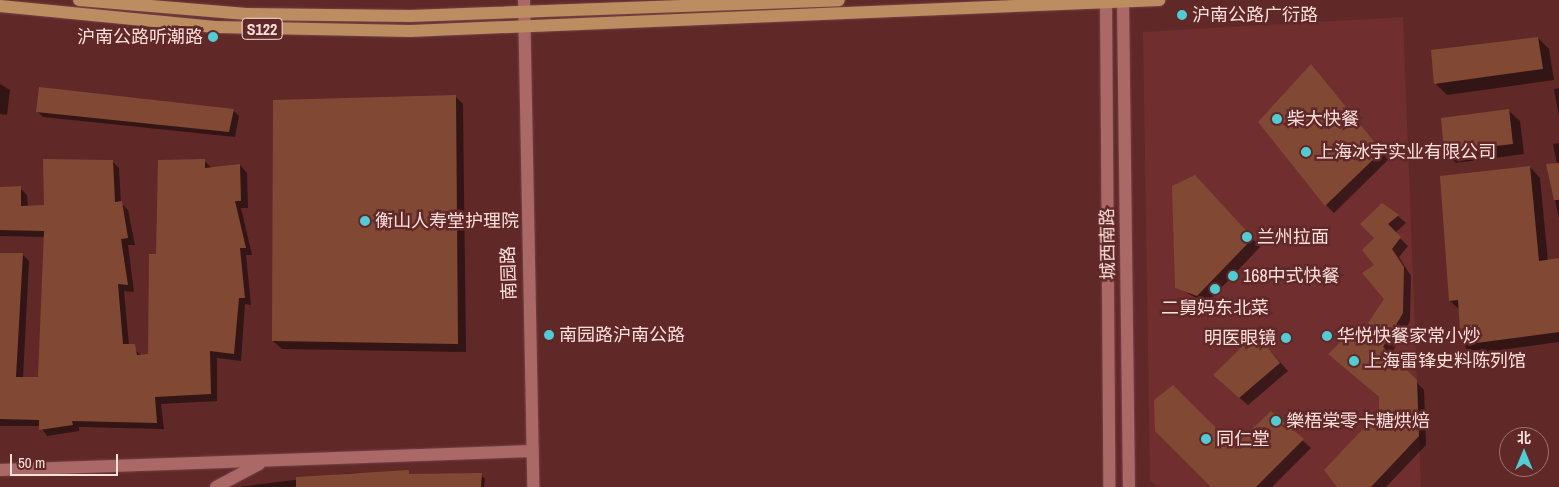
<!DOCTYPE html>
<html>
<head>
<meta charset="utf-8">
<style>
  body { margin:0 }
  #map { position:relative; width:1559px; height:487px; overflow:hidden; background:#612828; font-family:"Archivo Narrow","Noto Sans SC",sans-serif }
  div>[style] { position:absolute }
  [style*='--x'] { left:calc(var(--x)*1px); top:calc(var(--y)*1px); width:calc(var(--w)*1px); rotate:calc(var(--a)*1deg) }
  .built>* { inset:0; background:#702e2f }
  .shadow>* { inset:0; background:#0007 }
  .building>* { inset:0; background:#814933 }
  .roads { filter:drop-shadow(0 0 1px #734345) drop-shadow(0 0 1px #734345) }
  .street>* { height:12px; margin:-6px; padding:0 6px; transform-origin:6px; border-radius:6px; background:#aa6967 }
  .secondary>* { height:12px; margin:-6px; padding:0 6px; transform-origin:6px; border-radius:6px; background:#aa6967 }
  .primary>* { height:12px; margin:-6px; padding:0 6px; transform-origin:6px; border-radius:6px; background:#bd8d62 }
  .dots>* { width:14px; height:14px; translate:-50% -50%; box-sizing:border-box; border:2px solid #612828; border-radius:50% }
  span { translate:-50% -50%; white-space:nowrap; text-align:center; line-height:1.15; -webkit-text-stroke:5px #612828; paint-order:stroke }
  .shield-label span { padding:1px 4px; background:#612828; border:1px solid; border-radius:4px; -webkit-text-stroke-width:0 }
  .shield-label { font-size:16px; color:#fddfdd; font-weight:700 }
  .poi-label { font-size:18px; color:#fddfdd }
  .left { translate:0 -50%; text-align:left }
  .right { translate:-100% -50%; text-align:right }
  .street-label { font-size:18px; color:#fddfdd }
  .north { position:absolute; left:1499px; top:427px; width:50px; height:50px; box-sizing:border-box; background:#612828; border:1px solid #9f7170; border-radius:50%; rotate:0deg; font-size:14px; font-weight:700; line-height:20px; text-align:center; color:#fddfdd }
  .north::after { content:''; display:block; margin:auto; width:18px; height:22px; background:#51ccd5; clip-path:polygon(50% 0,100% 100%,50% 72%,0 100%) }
  .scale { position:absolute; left:10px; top:454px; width:108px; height:22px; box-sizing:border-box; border:2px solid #fddfdd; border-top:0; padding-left:6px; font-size:15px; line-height:18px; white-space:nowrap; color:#fddfdd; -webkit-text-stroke:4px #612828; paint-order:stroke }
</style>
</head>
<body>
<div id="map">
  <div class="built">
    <i style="clip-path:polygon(1403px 17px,1421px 487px,1159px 487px,1150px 481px,1143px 32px)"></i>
  </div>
  <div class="shadow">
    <i style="clip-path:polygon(1538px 38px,1549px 49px,1554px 80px,1447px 95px,1436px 84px)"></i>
    <i style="clip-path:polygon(1311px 66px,1389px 159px,1334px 213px,1326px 205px)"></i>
    <i style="clip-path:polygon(0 84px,10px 90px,7px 115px,0 114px)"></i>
    <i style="clip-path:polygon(1559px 88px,1559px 117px,1554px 89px)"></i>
    <i style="clip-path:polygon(455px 96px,463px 104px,466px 352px,282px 349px,273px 341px)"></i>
    <i style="clip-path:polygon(233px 110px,239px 116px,235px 137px,43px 117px,37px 111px)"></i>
    <i style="clip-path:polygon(1508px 110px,1520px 121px,1524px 154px,1456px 163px,1445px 152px,1442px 119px)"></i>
    <i style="clip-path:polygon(1559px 143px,1559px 219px,1548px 165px,1557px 164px,1553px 144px)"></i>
    <i style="clip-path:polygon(112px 161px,119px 168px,121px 203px,128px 210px,135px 245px,128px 245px,134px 292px,124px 291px,129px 345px,142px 356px,149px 355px,157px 255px,204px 161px,212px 168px,240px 165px,247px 173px,248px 208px,241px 208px,252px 255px,246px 255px,251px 305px,245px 304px,241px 361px,217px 358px,217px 401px,161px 404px,164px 429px,79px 427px,79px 431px,47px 436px,40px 426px,0 426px,0 254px,22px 254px,29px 261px,23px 378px,39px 378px,45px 237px,0 236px,0 188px,20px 188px,27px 195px,28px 207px,45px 206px)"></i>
    <i style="clip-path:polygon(1530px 167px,1540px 178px,1548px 261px,1559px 259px,1559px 342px,1472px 354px,1462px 344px,1460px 310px,1450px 301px)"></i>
    <i style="clip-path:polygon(1203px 185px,1260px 247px,1206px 304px,1177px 287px)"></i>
    <i style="clip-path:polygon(1398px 216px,1406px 223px,1395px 233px,1408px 246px,1399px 257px,1411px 276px,1410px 321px,1390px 356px,1424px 390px,1426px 445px,1386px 487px,1339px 487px,1380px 412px,1380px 398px,1329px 354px,1364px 331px,1385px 299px,1376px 266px,1375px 238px,1362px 224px)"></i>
    <i style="clip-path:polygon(1263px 343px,1288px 371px,1248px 405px,1222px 383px)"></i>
    <i style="clip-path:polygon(1271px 413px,1311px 448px,1272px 487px,1213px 487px,1234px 448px)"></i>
    <i style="clip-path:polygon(350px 473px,481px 475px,485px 479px,484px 487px,239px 487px)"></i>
  </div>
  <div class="building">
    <i style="clip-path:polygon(1538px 37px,1543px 69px,1434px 84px,1431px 50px)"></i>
    <i style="clip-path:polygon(1311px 64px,1382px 151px,1325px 206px,1258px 122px)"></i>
    <i style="clip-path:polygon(39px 87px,234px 109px,229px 132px,36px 112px)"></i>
    <i style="clip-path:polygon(456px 95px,458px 344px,272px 341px,273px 100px)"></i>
    <i style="clip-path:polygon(1509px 109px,1513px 144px,1444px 152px,1441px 118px)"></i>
    <i style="clip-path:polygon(43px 159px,113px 160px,115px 202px,122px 201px,128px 238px,121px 239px,128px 285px,118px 284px,123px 344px,135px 344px,137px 355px,148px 354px,149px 254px,156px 254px,158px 160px,205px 159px,205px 168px,240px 164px,241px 201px,235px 201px,246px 248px,240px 248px,245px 298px,239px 298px,234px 354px,210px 351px,211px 394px,155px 397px,157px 423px,72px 421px,73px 425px,39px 430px,39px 420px,0 419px,0 253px,23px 253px,16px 377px,38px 377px,44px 231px,0 230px,0 187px,21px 186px,21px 206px,44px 205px)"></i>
    <i style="clip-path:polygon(1559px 163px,1559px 200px,1554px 200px,1546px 164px)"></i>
    <i style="clip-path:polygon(1530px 166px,1539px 261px,1559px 258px,1559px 332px,1461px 345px,1458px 300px,1449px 301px,1440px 176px)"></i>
    <i style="clip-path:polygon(1195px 175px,1253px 238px,1197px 296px,1175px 288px,1172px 186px)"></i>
    <i style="clip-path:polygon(1382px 203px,1399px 215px,1388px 224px,1401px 237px,1392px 249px,1404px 267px,1403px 313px,1383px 347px,1417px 380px,1419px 436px,1371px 487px,1337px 487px,1324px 470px,1379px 412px,1379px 397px,1328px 354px,1359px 325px,1364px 329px,1384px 299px,1362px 273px,1374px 265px,1362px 250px,1374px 238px,1360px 224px)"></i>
    <i style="clip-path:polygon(1256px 333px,1280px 363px,1239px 398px,1213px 375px)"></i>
    <i style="clip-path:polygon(1173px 385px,1234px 446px,1271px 411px,1304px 439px,1256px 487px,1211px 487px,1155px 431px,1154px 400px)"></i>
    <i style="clip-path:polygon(409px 470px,409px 474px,482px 473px,481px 487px,296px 487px,296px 477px)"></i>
  </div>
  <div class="roads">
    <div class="street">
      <i style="--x:0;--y:470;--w:532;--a:-2.05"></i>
      <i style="--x:216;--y:487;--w:49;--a:-28.1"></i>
    </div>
    <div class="secondary">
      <i style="--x:524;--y:0;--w:487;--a:88.9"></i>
      <i style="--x:1106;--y:0;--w:487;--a:89.6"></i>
      <i style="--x:1123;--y:0;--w:487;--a:89.3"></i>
    </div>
    <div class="primary">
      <i style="--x:79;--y:0;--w:168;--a:4.8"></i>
      <i style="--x:246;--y:14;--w:164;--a:0.7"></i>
      <i style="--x:410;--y:16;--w:429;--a:-2.1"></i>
      <i style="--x:0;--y:6;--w:216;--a:5.6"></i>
      <i style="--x:215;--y:27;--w:195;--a:1.2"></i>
      <i style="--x:410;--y:31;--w:750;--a:-2.37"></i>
    </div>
  </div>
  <div class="dots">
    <i style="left:1182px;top:15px;background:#51ccd5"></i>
    <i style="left:213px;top:37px;background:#51ccd5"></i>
    <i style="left:1277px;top:119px;background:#51ccd5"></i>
    <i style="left:1306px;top:152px;background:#51ccd5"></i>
    <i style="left:365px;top:221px;background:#51ccd5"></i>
    <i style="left:1247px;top:237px;background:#51ccd5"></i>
    <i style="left:1233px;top:276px;background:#51ccd5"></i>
    <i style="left:1215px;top:289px;background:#51ccd5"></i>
    <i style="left:549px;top:335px;background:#51ccd5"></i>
    <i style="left:1327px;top:336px;background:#51ccd5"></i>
    <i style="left:1286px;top:338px;background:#51ccd5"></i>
    <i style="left:1354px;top:361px;background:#51ccd5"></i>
    <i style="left:1276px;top:421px;background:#51ccd5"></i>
    <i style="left:1206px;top:439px;background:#51ccd5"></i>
  </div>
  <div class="shield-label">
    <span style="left:262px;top:29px">S122</span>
  </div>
  <div class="poi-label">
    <span class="left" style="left:1192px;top:15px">沪南公路广衍路</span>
    <span class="right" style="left:203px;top:37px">沪南公路听潮路</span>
    <span class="left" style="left:1287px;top:119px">柴大快餐</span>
    <span class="left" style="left:1316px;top:152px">上海冰宇实业有限公司</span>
    <span class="left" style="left:375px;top:221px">衡山人寿堂护理院</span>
    <span class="left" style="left:1257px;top:237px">兰州拉面</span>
    <span class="left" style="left:1243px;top:276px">168中式快餐</span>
    <span style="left:1215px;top:308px">二舅妈东北菜</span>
    <span class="left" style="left:559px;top:335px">南园路沪南公路</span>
    <span class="left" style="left:1337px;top:336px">华悦快餐家常小炒</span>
    <span class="right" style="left:1276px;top:338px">明医眼镜</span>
    <span class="left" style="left:1364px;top:361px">上海雷锋史料陈列馆</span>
    <span class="left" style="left:1286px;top:421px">樂梧棠零卡糖烘焙</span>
    <span class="left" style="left:1216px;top:439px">同仁堂</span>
  </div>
  <div class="street-label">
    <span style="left:1108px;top:244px;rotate:-91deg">城西南路</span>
    <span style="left:509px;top:273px;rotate:-92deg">南园路</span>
  </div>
  <div class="north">北</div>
  <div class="scale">50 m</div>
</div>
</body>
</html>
